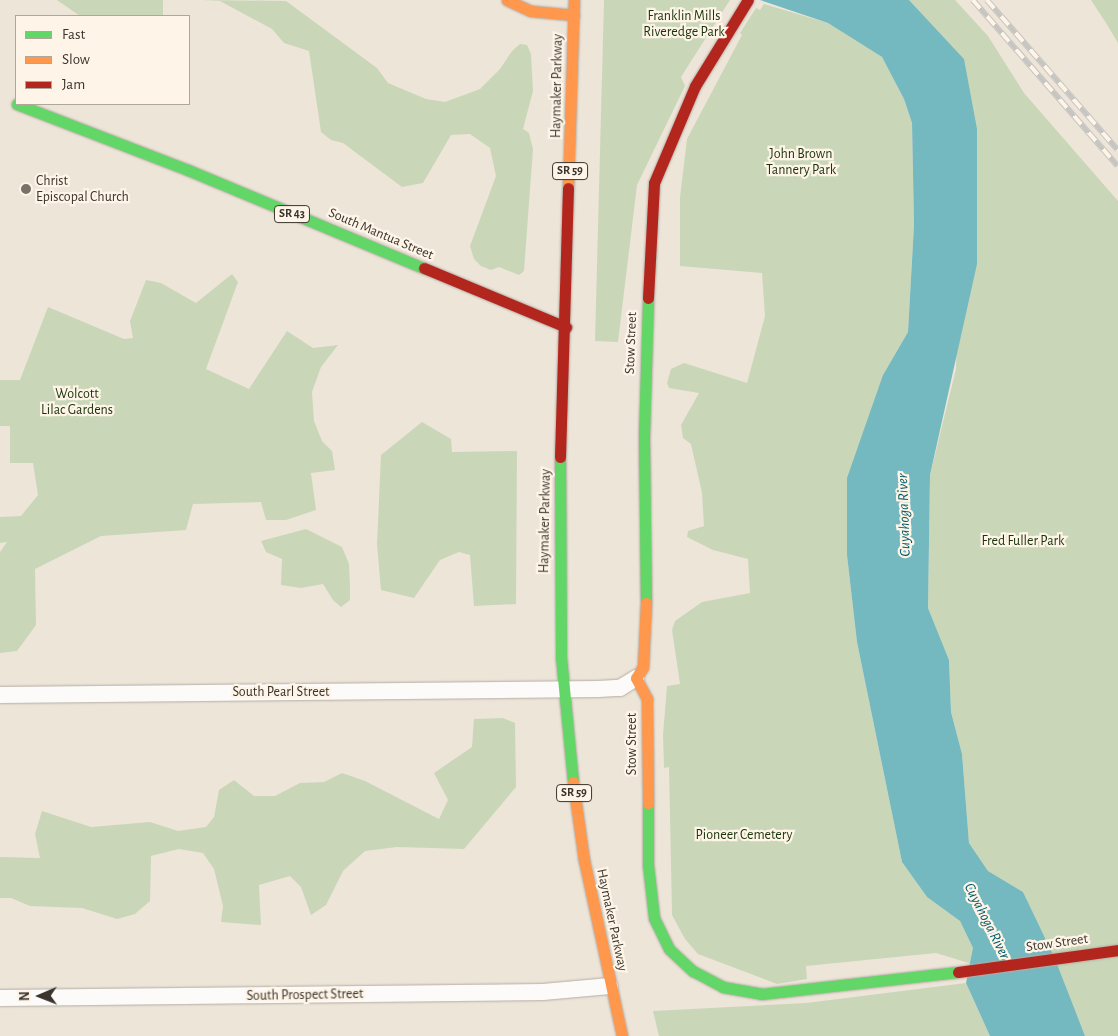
<!DOCTYPE html>
<html>
<head>
<meta charset="utf-8">
<style>
  body { margin:0 }
  #map { position:relative; width:1118px; height:1036px; overflow:hidden; background:#eee5d9; font-family:"Alegreya Sans",sans-serif }
  div>[style] { position:absolute }
  [style*='--x'] { left:calc(var(--x)*1px); top:calc(var(--y)*1px); width:calc(var(--w)*1px); rotate:calc(var(--a)*1deg) }
  .green>* { inset:0; background:#c9d7b8 }
  .water>* { inset:0; background:#74b8c0 }
  .roads { filter:drop-shadow(0 0 1px #b4ada4) drop-shadow(0 0 1px #b4ada4) }
  .street>* { height:16px; margin:-8px; padding:0 8px; transform-origin:8px; border-radius:8px; background:#fcfbf9 }
  .fast>* { height:11px; margin:-5.5px; padding:0 5.5px; transform-origin:5.5px; border-radius:5.5px; background:#63d668 }
  .slow>* { height:11px; margin:-5.5px; padding:0 5.5px; transform-origin:5.5px; border-radius:5.5px; background:#ff974d }
  .jam>* { height:11px; margin:-5.5px; padding:0 5.5px; transform-origin:5.5px; border-radius:5.5px; background:#b3261e }
  .rail>* { height:5.5px; margin-top:-2.75px; transform-origin:0; background:repeating-linear-gradient(90deg,#fef4e7 0 11px,#c7c5c2 0 22px); box-sizing:border-box; border-block:1px solid #c7c5c2 }
  .dots>* { width:14px; height:14px; translate:-50% -50%; box-sizing:border-box; border:2px solid #fef4e7; border-radius:50% }
  span { translate:-50% -50%; white-space:nowrap; text-align:center; line-height:1.15; -webkit-text-stroke:4.5px #fef4e7; paint-order:stroke }
  .shield-label span { padding:1px 4px; background:#fef4e7; border:1px solid; border-radius:4px; -webkit-text-stroke-width:0 }
  .shield-label { font-size:12px; color:#3a342c; font-weight:700 }
  .park-label { font-size:14px; color:#18340a }
  .street-label { font-size:14px; color:#3a342c }
  .poi-label { font-size:14px; color:#3a342c }
  .left { translate:0 -50%; text-align:left }
  .water-label { font-size:15px; color:#005a67; font-style:italic }
  .legend { position:absolute; left:15px; top:15px; width:175px; height:90px; box-sizing:border-box; background:#fef4e7; border:1px solid #b0a79c; margin:0; padding:6px 9px; list-style:none; font-size:15px; color:#3a342c }
  .legend li { display:flex; align-items:center; gap:10px; height:25px }
  .legend b { width:25px; border:1px solid #b0a79c }
  .north { position:absolute; left:15px; top:971px; width:50px; height:50px; -webkit-text-stroke:4px #fef4e7; paint-order:stroke; rotate:269deg; font-size:14px; font-weight:700; line-height:20px; text-align:center; color:#3a342c }
  .north::after { content:''; display:block; margin:auto; width:18px; height:22px; background:#3a342c; clip-path:polygon(50% 0,100% 100%,50% 72%,0 100%) }
</style>
</head>
<body>
<div id="map">
  <div class="green">
    <i style="clip-path:polygon(57px 0,163px 0,163px 16px,80px 16px)"></i>
    <i style="clip-path:polygon(201px 0,286px 1px,377px 68px,388px 83px,426px 99px,445px 102px,480px 89px,500px 69px,512px 51px,520px 44px,527px 45px,531px 54px,533px 91px,523px 129px,529px 133px,533px 149px,524px 271px,519px 275px,499px 267px,491px 270px,481px 266px,474px 259px,470px 246px,496px 176px,490px 148px,470px 134px,451px 135px,423px 183px,402px 187px,343px 143px,331px 140px,321px 132px,309px 51px,284px 43px,272px 29px,220px 1px)"></i>
    <i style="clip-path:polygon(604px 0,730px 0,681px 77px,685px 86px,637px 185px,618px 342px,595px 341px)"></i>
    <i style="clip-path:polygon(909px 0,955px 0,988px 36px,1024px 93px,1118px 201px,1118px 1036px,1085px 1036px,1023px 892px,988px 871px,969px 843px,962px 754px,951px 712px,949px 660px,928px 608px,930px 475px,956px 369px,964px 59px)"></i>
    <i style="clip-path:polygon(1091px 0,1118px 0,1118px 43px,1106px 23px)"></i>
    <i style="clip-path:polygon(764px 4px,828px 23px,882px 57px,904px 99px,912px 123px,914px 225px,908px 332px,883px 375px,847px 555px,857px 642px,902px 862px,927px 897px,960px 921px,973px 948px,972px 964px,936px 953px,806px 966px,807px 979px,777px 984px,698px 954px,685px 939px,672px 915px,669px 767px,664px 768px,663px 735px,667px 686px,680px 684px,672px 630px,675px 621px,702px 602px,750px 593px,748px 559px,713px 550px,687px 537px,688px 531px,704px 526px,702px 493px,691px 444px,683px 438px,681px 425px,699px 393px,669px 388px,667px 383px,671px 369px,684px 363px,747px 383px,765px 316px,762px 273px,680px 266px,680px 197px,687px 139px,742px 35px,740px 33px,756px 8px,760px 10px)"></i>
    <i style="clip-path:polygon(232px 274px,238px 282px,206px 369px,249px 389px,287px 331px,313px 348px,338px 345px,321px 367px,312px 392px,314px 421px,322px 441px,332px 451px,335px 470px,311px 473px,316px 510px,286px 520px,266px 520px,261px 502px,193px 504px,186px 530px,101px 536px,35px 569px,36px 625px,17px 651px,0 653px,0 552px,7px 542px,0 543px,0 517px,21px 516px,38px 495px,33px 463px,10px 463px,10px 426px,0 426px,0 380px,20px 380px,48px 307px,124px 339px,133px 338px,130px 321px,146px 280px,161px 283px,196px 303px)"></i>
    <i style="clip-path:polygon(422px 422px,451px 439px,452px 452px,517px 451px,516px 604px,474px 606px,470px 555px,459px 552px,440px 560px,414px 598px,381px 590px,377px 544px,381px 455px)"></i>
    <i style="clip-path:polygon(306px 529px,342px 547px,349px 564px,350px 587px,350px 600px,341px 607px,333px 600px,323px 584px,301px 588px,281px 585px,282px 559px,266px 552px,261px 541px)"></i>
    <i style="clip-path:polygon(503px 718px,515px 723px,516px 787px,464px 849px,397px 847px,365px 851px,343px 871px,326px 905px,311px 915px,301px 887px,290px 876px,259px 885px,261px 925px,221px 922px,223px 906px,214px 869px,203px 853px,179px 849px,151px 856px,150px 901px,135px 914px,117px 919px,82px 908px,30px 906px,11px 898px,0 898px,0 857px,40px 858px,35px 834px,42px 811px,91px 827px,150px 822px,178px 831px,206px 827px,214px 817px,219px 790px,234px 780px,254px 796px,275px 796px,300px 783px,324px 782px,342px 773px,365px 781px,439px 819px,448px 800px,434px 773px,472px 747px,474px 719px)"></i>
    <i style="clip-path:polygon(966px 983px,990px 1036px,659px 1036px,653px 1011px,806px 1003px)"></i>
  </div>
  <div class="water">
    <i style="clip-path:polygon(760px 0,909px 0,964px 59px,977px 129px,977px 264px,930px 475px,928px 608px,949px 660px,951px 712px,962px 754px,969px 843px,988px 871px,1023px 892px,1055px 959px,1085px 1036px,990px 1036px,966px 983px,973px 948px,960px 921px,927px 897px,902px 862px,857px 642px,847px 555px,847px 478px,883px 375px,908px 332px,914px 225px,912px 123px,904px 99px,882px 57px,828px 23px)"></i>
  </div>
  <div class="roads">
    <div class="street">
      <i style="--x:0;--y:695;--w:598;--a:-0.57"></i>
      <i style="--x:598;--y:689;--w:22;--a:-3"></i>
      <i style="--x:620;--y:688;--w:19;--a:-32"></i>
      <i style="--x:0;--y:998;--w:543;--a:-0.63"></i>
      <i style="--x:543;--y:992;--w:67;--a:-5.1"></i>
    </div>
    <div class="fast">
      <i style="--x:17;--y:104;--w:183;--a:21.1"></i>
      <i style="--x:188;--y:170;--w:256;--a:22.6"></i>
      <i style="--x:560;--y:457;--w:200;--a:89.7"></i>
      <i style="--x:561;--y:657;--w:126;--a:84.5"></i>
      <i style="--x:646;--y:603;--w:167;--a:-90.7"></i>
      <i style="--x:644;--y:436;--w:138;--a:-88.3"></i>
      <i style="--x:648;--y:803;--w:62;--a:90"></i>
      <i style="--x:648;--y:865;--w:53;--a:83.5"></i>
      <i style="--x:654;--y:918;--w:34;--a:64"></i>
      <i style="--x:669;--y:949;--w:33;--a:43"></i>
      <i style="--x:693;--y:971;--w:34;--a:28"></i>
      <i style="--x:723;--y:987;--w:39;--a:10"></i>
      <i style="--x:761;--y:994;--w:198;--a:-6.4"></i>
    </div>
    <div class="slow">
      <i style="--x:507;--y:0;--w:26;--a:25"></i>
      <i style="--x:531;--y:11;--w:43;--a:5.3"></i>
      <i style="--x:568;--y:188;--w:188;--a:-88.2"></i>
      <i style="--x:646;--y:603;--w:64;--a:92.7"></i>
      <i style="--x:643;--y:667;--w:13;--a:122"></i>
      <i style="--x:636;--y:678;--w:24;--a:62"></i>
      <i style="--x:647;--y:699;--w:104;--a:89.4"></i>
      <i style="--x:573;--y:782;--w:79;--a:82"></i>
      <i style="--x:584;--y:860;--w:180;--a:77.8"></i>
    </div>
    <div class="jam">
      <i style="--x:424;--y:268;--w:154;--a:22.6"></i>
      <i style="--x:648;--y:298;--w:115;--a:-87"></i>
      <i style="--x:654;--y:183;--w:105;--a:-67.1"></i>
      <i style="--x:695;--y:86;--w:101;--a:-58.4"></i>
      <i style="--x:560;--y:457;--w:269;--a:-88.3"></i>
      <i style="--x:958;--y:972;--w:162;--a:-7.8"></i>
    </div>
  </div>
  <div class="rail">
    <i style="--x:973;--y:0;--w:220;--a:48.9"></i>
    <i style="--x:987;--y:0;--w:199;--a:48.9"></i>
  </div>
  <div class="dots">
    <i style="left:26px;top:189px;background:#797269"></i>
  </div>
  <div class="shield-label">
    <span style="left:570px;top:171px">SR 59</span>
    <span style="left:292px;top:214px">SR 43</span>
    <span style="left:574px;top:793px">SR 59</span>
  </div>
  <div class="park-label">
    <span style="left:684px;top:24px">Franklin Mills<br>Riveredge Park</span>
    <span style="left:801px;top:162px">John Brown<br>Tannery Park</span>
    <span style="left:77px;top:402px">Wolcott<br>Lilac Gardens</span>
    <span style="left:1023px;top:541px">Fred Fuller Park</span>
    <span style="left:744px;top:835px">Pioneer Cemetery</span>
  </div>
  <div class="street-label">
    <span style="left:557px;top:86px;rotate:-89deg">Haymaker Parkway</span>
    <span style="left:381px;top:234px;rotate:23deg">South Mantua Street</span>
    <span style="left:631px;top:343px;rotate:-88deg">Stow Street</span>
    <span style="left:545px;top:521px;rotate:-89deg">Haymaker Parkway</span>
    <span style="left:281px;top:692px">South Pearl Street</span>
    <span style="left:632px;top:744px;rotate:-90deg">Stow Street</span>
    <span style="left:612px;top:920px;rotate:78deg">Haymaker Parkway</span>
    <span style="left:1057px;top:943px;rotate:-8deg">Stow Street</span>
    <span style="left:305px;top:995px;rotate:-1deg">South Prospect Street</span>
  </div>
  <div class="poi-label">
    <span class="left" style="left:36px;top:189px">Christ<br>Episcopal Church</span>
  </div>
  <div class="water-label">
    <span style="left:904px;top:515px;rotate:-92deg">Cuyahoga River</span>
    <span style="left:987px;top:921px;rotate:63deg">Cuyahoga River</span>
  </div>
  <ul class="legend">
  <li><b style="height:6px;background:#63d668"></b>Fast</li>
  <li><b style="height:6px;background:#ff974d"></b>Slow</li>
  <li><b style="height:6px;background:#b3261e"></b>Jam</li>
  </ul>
  <div class="north">N</div>
</div>
</body>
</html>
